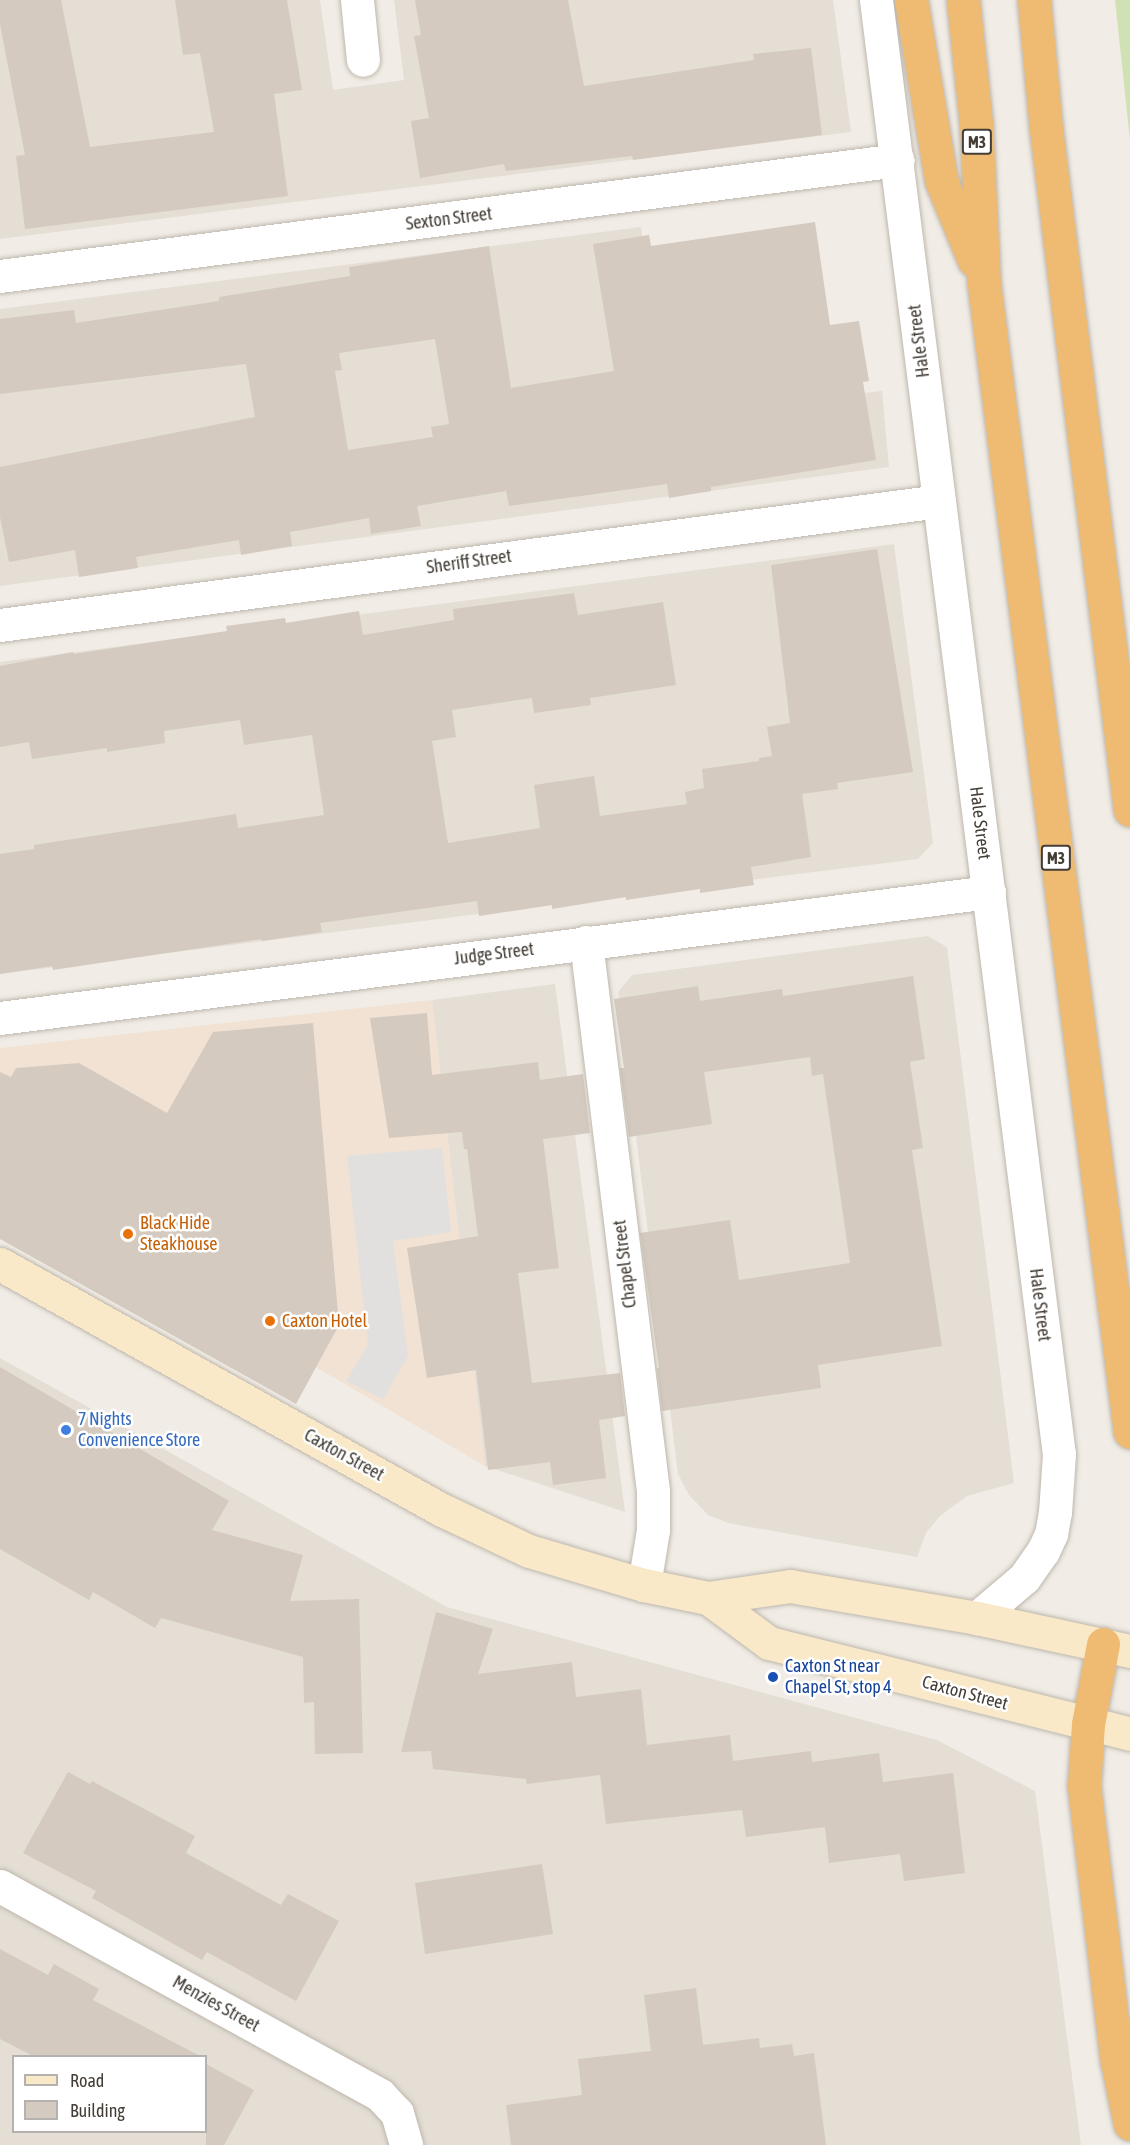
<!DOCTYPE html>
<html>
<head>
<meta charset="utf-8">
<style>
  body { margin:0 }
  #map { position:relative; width:1130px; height:2145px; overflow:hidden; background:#f1ede6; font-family:"Asap Condensed",sans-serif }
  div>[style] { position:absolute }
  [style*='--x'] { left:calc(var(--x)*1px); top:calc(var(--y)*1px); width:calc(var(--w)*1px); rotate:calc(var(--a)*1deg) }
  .residential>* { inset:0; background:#e4ded5 }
  .commercial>* { inset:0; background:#f1e2d3 }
  .green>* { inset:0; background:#d0e1b3 }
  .parking>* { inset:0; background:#e2e0de }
  .building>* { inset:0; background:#d4cac0 }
  .roads { filter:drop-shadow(0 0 2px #beb7ad) drop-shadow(0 0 2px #beb7ad) }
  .minor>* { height:33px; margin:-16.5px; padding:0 16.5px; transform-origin:16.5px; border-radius:16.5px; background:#fff }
  .secondary>* { height:33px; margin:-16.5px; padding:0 16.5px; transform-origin:16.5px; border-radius:16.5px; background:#f9e9c8 }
  .motorway>* { height:33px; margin:-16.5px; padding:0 16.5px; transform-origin:16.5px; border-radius:16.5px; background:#efbb73 }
  .dots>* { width:16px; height:16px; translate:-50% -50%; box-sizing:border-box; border:3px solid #fff; border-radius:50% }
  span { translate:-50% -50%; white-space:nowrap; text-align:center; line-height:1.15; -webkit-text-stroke:5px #fff; paint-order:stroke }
  .shield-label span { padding:2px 4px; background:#fff; border:2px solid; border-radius:4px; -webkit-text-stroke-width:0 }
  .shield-label { font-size:16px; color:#433d36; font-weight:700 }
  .street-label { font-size:18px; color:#433d36 }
  .food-label { font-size:18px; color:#c56008 }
  .left { translate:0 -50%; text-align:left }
  .shop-label { font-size:18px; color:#366cbe }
  .transit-label { font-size:18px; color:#164399 }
  .legend { position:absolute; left:12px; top:2055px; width:195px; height:78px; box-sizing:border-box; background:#fff; border:2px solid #b4b1af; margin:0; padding:8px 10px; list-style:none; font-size:18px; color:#433d36 }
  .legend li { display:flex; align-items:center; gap:12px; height:30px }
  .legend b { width:30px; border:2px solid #b4b1af }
</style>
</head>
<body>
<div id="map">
  <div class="residential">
    <i style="clip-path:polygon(0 0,320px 0,333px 90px,404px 80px,394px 0,833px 0,851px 132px,0 239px)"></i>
    <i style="clip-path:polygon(641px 227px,656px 346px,714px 409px,882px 391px,889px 467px,0 586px,0 309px)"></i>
    <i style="clip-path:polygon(894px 544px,933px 843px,918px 859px,0 974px,0 662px)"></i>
    <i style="clip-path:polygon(928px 936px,947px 947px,1014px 1483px,967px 1496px,940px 1516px,926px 1533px,917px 1557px,728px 1523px,708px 1515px,689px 1495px,678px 1474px,618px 992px,632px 975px)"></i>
    <i style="clip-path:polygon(555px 984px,625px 1512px,485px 1466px,432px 1000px)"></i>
    <i style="clip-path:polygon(evenodd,0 1358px,447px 1607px,937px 1740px,1035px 1791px,1081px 2145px,0 2145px,0 1358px,14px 2056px,206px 2056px,206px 2132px,14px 2132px,14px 2056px)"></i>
  </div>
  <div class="commercial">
    <i style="clip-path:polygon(432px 1000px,485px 1466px,326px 1373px,0 1196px,0 1048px)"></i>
  </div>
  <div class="green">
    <i style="clip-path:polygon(1115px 0,1130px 0,1130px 140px)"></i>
  </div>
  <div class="parking">
    <i style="clip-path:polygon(442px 1148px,451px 1232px,393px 1241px,408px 1356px,383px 1399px,346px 1381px,368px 1345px,347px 1156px)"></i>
  </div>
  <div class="building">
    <i style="clip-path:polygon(0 0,61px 0,90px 147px,214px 132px,200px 53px,183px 55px,175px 0,287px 0,302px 90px,274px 94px,288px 196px,25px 229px,16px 156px,25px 155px,0 24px)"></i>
    <i style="clip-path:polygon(415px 0,568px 0,584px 86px,754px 60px,753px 54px,811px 48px,822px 135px,633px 160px,632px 156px,506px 171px,504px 164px,420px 178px,411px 121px,429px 118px,414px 36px,421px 35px)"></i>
    <i style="clip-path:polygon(evenodd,815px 222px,830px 325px,859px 321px,869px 381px,863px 382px,876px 460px,711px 487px,711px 491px,669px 498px,667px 484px,509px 506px,506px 491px,417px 506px,421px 526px,371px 534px,369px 518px,290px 532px,292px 546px,241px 555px,239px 540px,136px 557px,138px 568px,79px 577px,75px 550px,9px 562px,0 517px,0 467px,255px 417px,246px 364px,0 394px,0 319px,74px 310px,76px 323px,219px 301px,219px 297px,350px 276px,349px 267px,489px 246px,511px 388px,614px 371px,593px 244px,649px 235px,651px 246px,815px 222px,435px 339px,449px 424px,431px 427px,433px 437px,348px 450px,335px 371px,342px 370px,339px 353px,435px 339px)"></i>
    <i style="clip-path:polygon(877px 549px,913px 772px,837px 783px,838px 789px,802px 794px,811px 857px,751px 867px,754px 885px,700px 893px,700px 889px,626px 900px,626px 897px,552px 909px,552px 905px,479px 916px,477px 901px,320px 923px,322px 932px,262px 941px,261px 939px,53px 970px,52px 966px,0 974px,0 854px,34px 849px,34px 845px,236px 814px,238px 828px,324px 815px,312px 735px,244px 745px,240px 720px,164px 731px,165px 743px,107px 752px,107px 748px,32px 759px,29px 742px,0 747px,0 666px,73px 652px,74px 654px,227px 631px,226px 626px,285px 618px,286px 623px,359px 611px,363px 635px,454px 620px,453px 609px,574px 593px,578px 615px,663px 602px,676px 685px,590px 698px,591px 705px,534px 713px,532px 698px,452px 710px,456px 737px,432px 741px,448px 843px,540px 828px,534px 785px,594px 776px,600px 816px,687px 804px,685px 792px,704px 788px,702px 769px,759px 761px,759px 758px,772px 756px,767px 727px,790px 723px,771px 565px)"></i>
    <i style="clip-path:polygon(913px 976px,925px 1059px,910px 1062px,923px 1148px,912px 1150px,942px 1346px,818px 1365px,821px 1388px,662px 1411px,657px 1368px,659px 1368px,640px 1233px,730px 1220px,739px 1280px,850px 1263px,823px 1074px,812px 1076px,810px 1057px,704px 1072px,712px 1124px,629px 1137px,620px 1068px,624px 1068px,614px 999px,698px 986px,700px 1001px,782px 989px,783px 996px)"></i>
    <i style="clip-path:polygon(427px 1013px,432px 1075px,538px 1062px,540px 1080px,583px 1074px,590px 1133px,543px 1139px,559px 1268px,518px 1273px,532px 1383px,620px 1373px,625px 1416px,599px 1420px,606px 1478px,553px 1485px,550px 1462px,488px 1470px,476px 1370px,427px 1378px,407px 1248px,478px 1236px,467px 1149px,464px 1149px,462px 1132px,389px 1138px,370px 1018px)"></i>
    <i style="clip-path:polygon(313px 1023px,339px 1325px,296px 1404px,0 1239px,0 1072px,11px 1077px,16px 1068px,79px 1063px,167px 1113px,213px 1032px)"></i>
    <i style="clip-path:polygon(0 1367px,229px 1501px,212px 1530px,303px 1555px,290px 1601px,359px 1599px,363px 1753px,315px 1754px,314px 1702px,304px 1703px,303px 1657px,161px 1618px,155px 1628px,93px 1592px,89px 1600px,0 1549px)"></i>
    <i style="clip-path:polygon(436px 1612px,493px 1629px,478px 1674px,572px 1662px,576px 1697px,641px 1689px,647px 1745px,730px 1735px,733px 1761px,811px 1751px,812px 1762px,879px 1753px,883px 1782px,953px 1773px,965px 1873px,904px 1881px,900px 1854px,829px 1863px,825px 1827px,746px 1837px,742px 1810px,606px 1824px,600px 1775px,527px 1784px,526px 1779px,433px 1769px,431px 1751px,401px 1752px)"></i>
    <i style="clip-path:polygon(68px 1772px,90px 1784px,92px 1781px,195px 1836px,186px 1853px,281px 1905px,288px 1894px,339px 1921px,296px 2001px,207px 1952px,202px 1960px,92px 1898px,96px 1891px,23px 1853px)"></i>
    <i style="clip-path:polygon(542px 1864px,553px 1934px,425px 1954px,415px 1883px)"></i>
    <i style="clip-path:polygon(0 1949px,48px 1975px,54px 1964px,99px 1989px,93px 2000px,200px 2056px,33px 2056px,0 2039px)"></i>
    <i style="clip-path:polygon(696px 1988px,703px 2045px,759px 2038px,760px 2048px,792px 2044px,794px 2056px,814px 2053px,826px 2145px,511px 2145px,506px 2105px,582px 2095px,578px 2059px,651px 2051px,644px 1995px)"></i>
    <i style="clip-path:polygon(206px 2064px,254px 2090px,224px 2145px,206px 2145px)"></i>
  </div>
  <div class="roads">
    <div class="minor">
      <i style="--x:357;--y:0;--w:60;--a:84.3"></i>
      <i style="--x:876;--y:0;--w:1465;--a:82.83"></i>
      <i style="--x:1059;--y:1454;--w:58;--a:93.9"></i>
      <i style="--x:1055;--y:1512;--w:22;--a:100"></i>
      <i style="--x:1051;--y:1534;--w:19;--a:115"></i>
      <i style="--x:1043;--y:1551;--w:33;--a:125"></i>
      <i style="--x:1024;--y:1578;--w:62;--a:139.6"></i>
      <i style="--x:0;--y:276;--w:905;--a:-7.36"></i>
      <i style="--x:0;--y:625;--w:947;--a:-7.52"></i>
      <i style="--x:586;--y:942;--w:553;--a:83.04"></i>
      <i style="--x:653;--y:1491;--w:39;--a:90"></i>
      <i style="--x:653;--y:1530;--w:56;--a:99.3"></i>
      <i style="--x:0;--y:1018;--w:997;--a:-7.26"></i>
      <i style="--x:0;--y:1886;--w:434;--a:28.8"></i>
      <i style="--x:380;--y:2095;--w:25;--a:47"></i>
      <i style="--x:397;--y:2113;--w:33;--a:74"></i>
    </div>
    <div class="secondary">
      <i style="--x:0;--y:1264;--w:504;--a:29.11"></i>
      <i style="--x:440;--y:1509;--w:98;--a:25.3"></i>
      <i style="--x:529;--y:1551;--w:120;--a:16.5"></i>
      <i style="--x:644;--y:1585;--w:65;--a:11.5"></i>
      <i style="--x:708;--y:1598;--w:83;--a:-8.3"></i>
      <i style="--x:790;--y:1586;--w:190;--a:9.7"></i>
      <i style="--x:977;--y:1618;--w:157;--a:12.2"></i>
      <i style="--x:708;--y:1598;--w:76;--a:36.4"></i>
      <i style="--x:769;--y:1643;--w:372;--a:14.1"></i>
    </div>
    <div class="motorway">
      <i style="--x:911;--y:0;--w:182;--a:80.5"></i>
      <i style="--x:941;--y:180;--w:87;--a:67.6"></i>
      <i style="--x:963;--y:0;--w:124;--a:84"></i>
      <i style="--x:976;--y:123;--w:161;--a:87.2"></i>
      <i style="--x:984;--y:284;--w:1157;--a:82.75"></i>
      <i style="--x:1034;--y:0;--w:130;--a:84.7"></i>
      <i style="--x:1046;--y:129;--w:686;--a:82.97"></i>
      <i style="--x:1103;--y:1644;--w:81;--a:100.6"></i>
      <i style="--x:1088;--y:1724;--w:62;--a:93.7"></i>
      <i style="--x:1084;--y:1786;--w:277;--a:83.2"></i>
      <i style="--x:1117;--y:2061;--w:64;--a:78.3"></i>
    </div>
  </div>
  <div class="dots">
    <i style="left:128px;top:1234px;background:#e8710a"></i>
    <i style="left:270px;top:1321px;background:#e8710a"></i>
    <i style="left:66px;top:1430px;background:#3f7fe0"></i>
    <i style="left:773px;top:1677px;background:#1a4fb4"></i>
  </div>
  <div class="shield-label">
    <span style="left:977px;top:142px">M3</span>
    <span style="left:1056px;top:858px">M3</span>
  </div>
  <div class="street-label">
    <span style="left:449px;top:219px;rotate:-7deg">Sexton Street</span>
    <span style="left:919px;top:341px;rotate:-97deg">Hale Street</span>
    <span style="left:469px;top:562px;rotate:-8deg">Sheriff Street</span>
    <span style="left:980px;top:823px;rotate:83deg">Hale Street</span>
    <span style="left:494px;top:954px;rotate:-7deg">Judge Street</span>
    <span style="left:625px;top:1264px;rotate:-97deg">Chapel Street</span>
    <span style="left:1040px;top:1305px;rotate:83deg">Hale Street</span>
    <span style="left:344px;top:1455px;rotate:29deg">Caxton Street</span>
    <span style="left:965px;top:1693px;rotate:15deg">Caxton Street</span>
    <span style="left:216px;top:2004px;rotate:29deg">Menzies Street</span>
  </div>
  <div class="food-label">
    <span class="left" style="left:140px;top:1234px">Black Hide<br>Steakhouse</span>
    <span class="left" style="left:282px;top:1321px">Caxton Hotel</span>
  </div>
  <div class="shop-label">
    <span class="left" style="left:78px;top:1430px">7 Nights<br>Convenience Store</span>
  </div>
  <div class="transit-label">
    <span class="left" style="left:785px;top:1677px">Caxton St near<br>Chapel St, stop 4</span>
  </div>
  <ul class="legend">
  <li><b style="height:8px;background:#f9e9c8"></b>Road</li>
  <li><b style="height:16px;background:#d4cac0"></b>Building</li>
  </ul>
</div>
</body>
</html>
